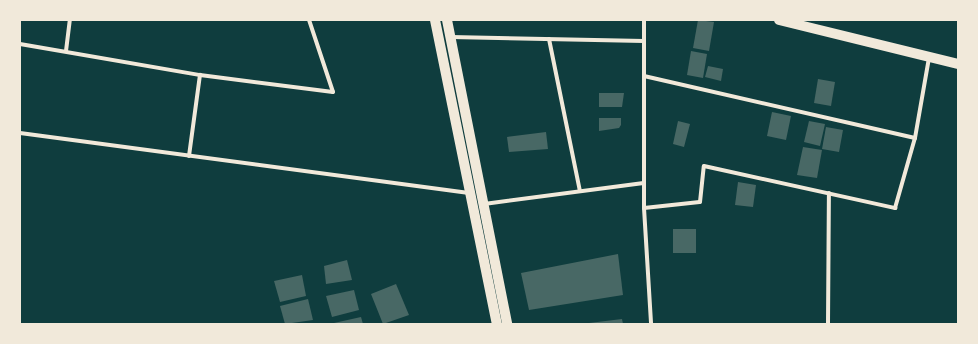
<!DOCTYPE html>
<html>
<head>
<meta charset="utf-8">
<style>
  body { margin:0 }
  #map { position:relative; width:978px; height:344px; overflow:hidden; background:#0f3d3e; font-family:Cabin,sans-serif }
  div>[style] { position:absolute }
  [style*='--x'] { left:calc(var(--x)*1px); top:calc(var(--y)*1px); width:calc(var(--w)*1px); rotate:calc(var(--a)*1deg) }
  .building>* { inset:0; background:#486865 }
  .minor>* { height:4px; margin:-2px; padding:0 2px; transform-origin:2px; border-radius:2px; background:#f1e9da }
  .primary>* { height:10px; margin:-5px; padding:0 5px; transform-origin:5px; border-radius:5px; background:#f1e9da }
  span { translate:-50% -50%; white-space:nowrap; text-align:center; line-height:1.15; -webkit-text-stroke:3.5px #f1e9da; paint-order:stroke }
  .frame { position:absolute; inset:0; border:21px solid #f1e9da; pointer-events:none }
</style>
</head>
<body>
<div id="map">
  <div class="building">
    <i style="clip-path:polygon(698px 20px,714px 22px,709px 51px,693px 48px)"></i>
    <i style="clip-path:polygon(691px 51px,707px 54px,703px 78px,687px 75px)"></i>
    <i style="clip-path:polygon(708px 66px,723px 69px,721px 81px,705px 77px)"></i>
    <i style="clip-path:polygon(818px 79px,835px 82px,831px 106px,814px 103px)"></i>
    <i style="clip-path:polygon(599px 93px,624px 93px,622px 107px,599px 107px)"></i>
    <i style="clip-path:polygon(772px 112px,791px 116px,786px 140px,767px 136px)"></i>
    <i style="clip-path:polygon(599px 118px,621px 118px,621px 125px,619px 128px,599px 131px)"></i>
    <i style="clip-path:polygon(678px 121px,690px 124px,684px 147px,673px 144px)"></i>
    <i style="clip-path:polygon(809px 121px,825px 124px,820px 146px,804px 142px)"></i>
    <i style="clip-path:polygon(826px 127px,843px 130px,839px 152px,822px 149px)"></i>
    <i style="clip-path:polygon(546px 132px,548px 149px,509px 152px,507px 137px)"></i>
    <i style="clip-path:polygon(803px 147px,822px 150px,817px 178px,797px 175px)"></i>
    <i style="clip-path:polygon(738px 182px,756px 185px,753px 207px,735px 205px)"></i>
    <i style="clip-path:polygon(673px 229px,696px 229px,696px 253px,673px 253px)"></i>
    <i style="clip-path:polygon(618px 254px,623px 295px,529px 310px,521px 273px)"></i>
    <i style="clip-path:polygon(347px 260px,352px 280px,326px 284px,324px 266px)"></i>
    <i style="clip-path:polygon(302px 275px,306px 296px,280px 302px,274px 281px)"></i>
    <i style="clip-path:polygon(396px 284px,409px 315px,383px 324px,371px 294px)"></i>
    <i style="clip-path:polygon(354px 290px,359px 310px,332px 317px,326px 296px)"></i>
    <i style="clip-path:polygon(308px 299px,313px 320px,285px 324px,280px 306px)"></i>
    <i style="clip-path:polygon(361px 317px,363px 324px,334px 323px)"></i>
    <i style="clip-path:polygon(622px 319px,623px 324px,589px 324px,589px 323px)"></i>
  </div>
  <div class="minor">
    <i style="--x:644;--y:20;--w:188;--a:90"></i>
    <i style="--x:644;--y:208;--w:116;--a:86.5"></i>
    <i style="--x:451;--y:37;--w:193;--a:1.2"></i>
    <i style="--x:549;--y:39;--w:155;--a:78.5"></i>
    <i style="--x:20;--y:44;--w:183;--a:9.8"></i>
    <i style="--x:200;--y:75;--w:134;--a:7.3"></i>
    <i style="--x:333;--y:92;--w:76;--a:-108.4"></i>
    <i style="--x:66;--y:51;--w:31;--a:-83"></i>
    <i style="--x:644;--y:76;--w:278;--a:12.9"></i>
    <i style="--x:20;--y:133;--w:453;--a:7.6"></i>
    <i style="--x:189;--y:156;--w:82;--a:-82.3"></i>
    <i style="--x:484;--y:204;--w:161;--a:-7.5"></i>
    <i style="--x:644;--y:208;--w:56;--a:-6.1"></i>
    <i style="--x:700;--y:202;--w:36;--a:-84"></i>
    <i style="--x:704;--y:166;--w:196;--a:12.4"></i>
    <i style="--x:895;--y:208;--w:73;--a:-74.1"></i>
    <i style="--x:915;--y:138;--w:81;--a:-80.1"></i>
    <i style="--x:828;--y:324;--w:131;--a:-89.6"></i>
  </div>
  <div class="primary">
    <i style="--x:435;--y:20;--w:310;--a:78.5"></i>
    <i style="--x:447;--y:20;--w:310;--a:78.8"></i>
    <i style="--x:779;--y:20;--w:184;--a:13.8"></i>
  </div>
  <div class="frame"></div>
</div>
</body>
</html>
